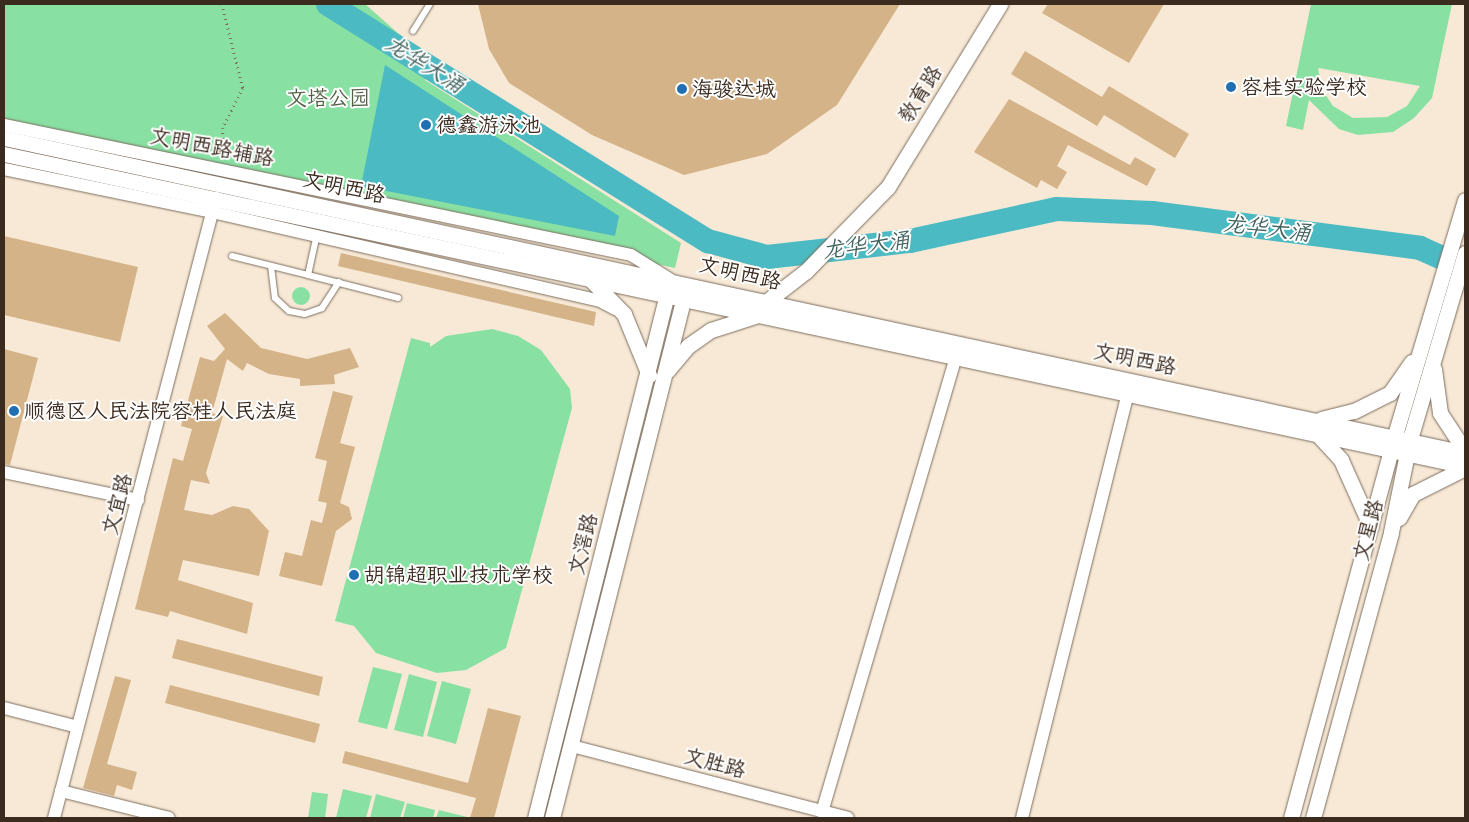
<!DOCTYPE html>
<html>
<head>
<meta charset="utf-8">
<style>
  body { margin:0 }
  #map { position:relative; width:1469px; height:822px; overflow:hidden; background:#f7e9d6; font-family:Itim,"LXGW WenKai TC",sans-serif }
  div>[style] { position:absolute }
  [style*='--x'] { left:calc(var(--x)*1px); top:calc(var(--y)*1px); width:calc(var(--w)*1px); rotate:calc(var(--a)*1deg) }
  .green>* { inset:0; background:#89e0a3 }
  .round { border-radius:50% }
  .water>* { inset:0; background:#4bbac2 }
  .river>* { height:24px; margin:-12px; padding:0 12px; transform-origin:12px; border-radius:12px; background:#4bbac2 }
  .building>* { inset:0; background:#d4b388 }
  .path>* { height:2.5px; margin-top:-1.25px; transform-origin:0; background:repeating-linear-gradient(90deg,#7d6d5e 0 1px,transparent 0 5px) }
  .roads { filter:drop-shadow(0 0 1px #7d6d5e) drop-shadow(0 0 1px #7d6d5e) }
  .service>* { height:6px; margin:-3px; padding:0 3px; transform-origin:3px; border-radius:3px; background:#fff }
  .minor>* { height:12px; margin:-6px; padding:0 6px; transform-origin:6px; border-radius:6px; background:#fff }
  .tertiary>* { height:15px; margin:-7.5px; padding:0 7.5px; transform-origin:7.5px; border-radius:7.5px; background:#fff }
  .dots>* { width:14px; height:14px; translate:-50% -50%; box-sizing:border-box; border:2px solid #fff; border-radius:50% }
  span { translate:-50% -50%; white-space:nowrap; text-align:center; line-height:1.15; -webkit-text-stroke:4px #fff; paint-order:stroke }
  .poi-label { font-size:21px; color:#3b2a1e }
  .left { translate:0 -50%; text-align:left }
  .street-label { font-size:21px; color:#3b2a1e }
  .park-label { font-size:21px; color:#526146 }
  .water-label { font-size:22px; color:#416460; font-style:italic }
  .frame { position:absolute; inset:0; border:5px solid #3b2a1e; pointer-events:none }
</style>
</head>
<body>
<div id="map">
  <div class="green">
    <i style="clip-path:polygon(4px 4px,365px 4px,434px 65px,425px 80px,681px 243px,675px 268px,25px 130px,4px 119px)"></i>
    <i style="clip-path:polygon(evenodd,1311px 4px,1452px 4px,1432px 98px,1414px 118px,1393px 132px,1358px 135px,1339px 129px,1309px 100px,1303px 130px,1286px 126px,1311px 4px,1318px 69px,1319px 68px,1420px 86px,1407px 106px,1387px 117px,1353px 118px,1333px 106px,1323px 91px,1318px 69px)"></i>
    <i class="round" style="left:292px;top:287px;width:18px;height:18px"></i>
    <i style="clip-path:polygon(492px 329px,518px 336px,541px 350px,570px 389px,572px 408px,506px 648px,466px 670px,437px 673px,376px 653px,354px 626px,335px 621px,411px 338px,430px 343px,430px 347px,446px 336px)"></i>
    <i style="clip-path:polygon(373px 667px,402px 674px,387px 729px,358px 722px)"></i>
    <i style="clip-path:polygon(409px 674px,437px 682px,423px 737px,394px 730px)"></i>
    <i style="clip-path:polygon(442px 681px,471px 689px,456px 744px,427px 736px)"></i>
    <i style="clip-path:polygon(343px 789px,372px 796px,366px 818px,336px 818px)"></i>
    <i style="clip-path:polygon(312px 792px,328px 794px,325px 818px,308px 818px)"></i>
    <i style="clip-path:polygon(376px 794px,405px 802px,400px 818px,370px 818px)"></i>
    <i style="clip-path:polygon(407px 803px,435px 810px,433px 818px,403px 818px)"></i>
    <i style="clip-path:polygon(439px 810px,467px 817px,467px 818px,436px 818px)"></i>
  </div>
  <div class="water">
    <i style="clip-path:polygon(385px 65px,619px 216px,615px 236px,361px 186px)"></i>
  </div>
  <div class="river">
    <i style="--x:328;--y:4;--w:448;--a:32"></i>
    <i style="--x:708;--y:241;--w:61;--a:15.2"></i>
    <i style="--x:767;--y:257;--w:144;--a:-6.4"></i>
    <i style="--x:910;--y:241;--w:150;--a:-12.3"></i>
    <i style="--x:1057;--y:209;--w:95;--a:2.4"></i>
    <i style="--x:1152;--y:213;--w:270;--a:7.4"></i>
    <i style="--x:1420;--y:248;--w:49;--a:24"></i>
  </div>
  <div class="building">
    <i style="clip-path:polygon(478px 4px,900px 4px,837px 105px,767px 154px,684px 175px,592px 135px,509px 83px,489px 49px)"></i>
    <i style="clip-path:polygon(1048px 4px,1164px 4px,1129px 63px,1042px 13px)"></i>
    <i style="clip-path:polygon(1025px 51px,1102px 97px,1109px 86px,1189px 134px,1175px 158px,1104px 115px,1097px 126px,1011px 74px)"></i>
    <i style="clip-path:polygon(1009px 99px,1130px 165px,1135px 157px,1156px 169px,1147px 186px,1068px 145px,1057px 166px,1067px 172px,1057px 189px,1041px 180px,1037px 188px,974px 152px)"></i>
    <i style="clip-path:polygon(4px 236px,138px 267px,120px 342px,4px 315px)"></i>
    <i style="clip-path:polygon(341px 253px,596px 312px,594px 326px,338px 266px)"></i>
    <i style="clip-path:polygon(225px 313px,261px 348px,307px 359px,350px 348px,359px 367px,334px 375px,335px 384px,300px 386px,300px 379px,269px 374px,247px 363px,243px 371px,227px 359px,212px 413px,223px 416px,206px 473px,210px 484px,191px 480px,184px 510px,212px 515px,233px 506px,249px 509px,269px 531px,259px 576px,183px 560px,178px 580px,253px 603px,247px 634px,170px 611px,168px 617px,135px 609px,173px 458px,183px 461px,192px 429px,181px 426px,200px 357px,214px 361px,225px 349px,207px 326px)"></i>
    <i style="clip-path:polygon(4px 349px,38px 358px,10px 465px,4px 464px)"></i>
    <i style="clip-path:polygon(333px 391px,353px 396px,340px 443px,355px 447px,340px 503px,349px 507px,352px 519px,336px 531px,322px 586px,279px 576px,285px 552px,302px 556px,311px 520px,322px 523px,327px 503px,318px 501px,327px 461px,315px 458px)"></i>
    <i style="clip-path:polygon(177px 639px,323px 677px,319px 696px,172px 658px)"></i>
    <i style="clip-path:polygon(115px 676px,131px 680px,107px 764px,137px 772px,132px 790px,117px 785px,114px 796px,83px 788px)"></i>
    <i style="clip-path:polygon(170px 685px,320px 724px,315px 743px,165px 703px)"></i>
    <i style="clip-path:polygon(488px 708px,521px 716px,494px 818px,470px 818px,476px 798px,342px 763px,345px 751px,468px 783px)"></i>
  </div>
  <div class="path">
    <i style="--x:222;--y:4;--w:87;--a:76"></i>
    <i style="--x:243;--y:88;--w:45;--a:116.6"></i>
    <i style="--x:223;--y:128;--w:31;--a:92"></i>
  </div>
  <div class="roads">
    <div class="service">
      <i style="--x:413;--y:31;--w:32;--a:-58"></i>
      <i style="--x:232;--y:256;--w:78;--a:14"></i>
      <i style="--x:308;--y:275;--w:42;--a:-77.6"></i>
      <i style="--x:271;--y:266;--w:32;--a:83"></i>
      <i style="--x:275;--y:298;--w:19;--a:43"></i>
      <i style="--x:289;--y:311;--w:16;--a:11"></i>
      <i style="--x:305;--y:314;--w:18;--a:-19"></i>
      <i style="--x:322;--y:308;--w:31;--a:-57"></i>
      <i style="--x:308;--y:275;--w:93;--a:14.3"></i>
    </div>
    <div class="minor">
      <i style="--x:4;--y:125;--w:640;--a:11.71"></i>
      <i style="--x:631;--y:255;--w:47;--a:32"></i>
      <i style="--x:4;--y:169;--w:212;--a:11.7"></i>
      <i style="--x:212;--y:212;--w:398;--a:12.9"></i>
      <i style="--x:600;--y:301;--w:17;--a:28"></i>
      <i style="--x:4;--y:472;--w:137;--a:11.8"></i>
      <i style="--x:4;--y:708;--w:76;--a:14.4"></i>
      <i style="--x:572;--y:746;--w:285;--a:14.6"></i>
      <i style="--x:61;--y:791;--w:111;--a:14"></i>
      <i style="--x:822;--y:812;--w:475;--a:-73.6"></i>
      <i style="--x:54;--y:818;--w:641;--a:-75.36"></i>
      <i style="--x:1022;--y:818;--w:439;--a:-76"></i>
    </div>
    <div class="tertiary">
      <i style="--x:4;--y:138;--w:1495;--a:12.17"></i>
      <i style="--x:4;--y:154;--w:1494;--a:12.05"></i>
      <i style="--x:592;--y:281;--w:46;--a:45.9"></i>
      <i style="--x:624;--y:314;--w:66;--a:67.7"></i>
      <i style="--x:766;--y:302;--w:51;--a:-37.8"></i>
      <i style="--x:806;--y:271;--w:117;--a:-45.7"></i>
      <i style="--x:888;--y:187;--w:215;--a:-58.5"></i>
      <i style="--x:1434;--y:369;--w:44;--a:82.2"></i>
      <i style="--x:1440;--y:413;--w:45;--a:56.7"></i>
      <i style="--x:667;--y:371;--w:33;--a:-50"></i>
      <i style="--x:688;--y:346;--w:28;--a:-35"></i>
      <i style="--x:711;--y:330;--w:49;--a:-17.7"></i>
      <i style="--x:1321;--y:419;--w:34;--a:-14"></i>
      <i style="--x:1354;--y:411;--w:40;--a:-26.6"></i>
      <i style="--x:1390;--y:393;--w:38;--a:-55"></i>
      <i style="--x:1318;--y:435;--w:34;--a:47"></i>
      <i style="--x:1341;--y:460;--w:73;--a:65.9"></i>
      <i style="--x:1399;--y:518;--w:28;--a:-60"></i>
      <i style="--x:1413;--y:494;--w:58;--a:-26.6"></i>
      <i style="--x:535;--y:818;--w:549;--a:-75.86"></i>
      <i style="--x:552;--y:818;--w:546;--a:-75.79"></i>
      <i style="--x:1291;--y:818;--w:397;--a:-74.8"></i>
      <i style="--x:1395;--y:435;--w:245;--a:-73.4"></i>
      <i style="--x:1313;--y:818;--w:296;--a:-74.7"></i>
      <i style="--x:1391;--y:532;--w:95;--a:-78.5"></i>
      <i style="--x:1410;--y:439;--w:194;--a:-73.5"></i>
    </div>
  </div>
  <div class="dots">
    <i style="left:1231px;top:87px;background:#1f6fb2"></i>
    <i style="left:682px;top:89px;background:#1f6fb2"></i>
    <i style="left:426px;top:125px;background:#1f6fb2"></i>
    <i style="left:14px;top:411px;background:#1f6fb2"></i>
    <i style="left:354px;top:575px;background:#1f6fb2"></i>
  </div>
  <div class="poi-label">
    <span class="left" style="left:1241px;top:87px">容桂实验学校</span>
    <span class="left" style="left:692px;top:89px">海骏达城</span>
    <span class="left" style="left:436px;top:125px">德鑫游泳池</span>
    <span class="left" style="left:24px;top:411px">顺德区人民法院容桂人民法庭</span>
    <span class="left" style="left:364px;top:575px">胡锦超职业技术学校</span>
  </div>
  <div class="street-label">
    <span style="left:920px;top:94px;rotate:-58deg">教育路</span>
    <span style="left:212px;top:147px;rotate:11deg">文明西路辅路</span>
    <span style="left:344px;top:187px;rotate:12deg">文明西路</span>
    <span style="left:740px;top:273px;rotate:13deg">文明西路</span>
    <span style="left:1135px;top:359px;rotate:12deg">文明西路</span>
    <span style="left:117px;top:504px;rotate:-75deg">文宜路</span>
    <span style="left:1368px;top:530px;rotate:-75deg">文星路</span>
    <span style="left:583px;top:544px;rotate:-76deg">文滘路</span>
    <span style="left:715px;top:763px;rotate:15deg">文胜路</span>
  </div>
  <div class="park-label">
    <span style="left:328px;top:98px">文塔公园</span>
  </div>
  <div class="water-label">
    <span style="left:425px;top:64px;rotate:32deg">龙华大涌</span>
    <span style="left:1267px;top:228px;rotate:7deg">龙华大涌</span>
    <span style="left:866px;top:245px;rotate:-7deg">龙华大涌</span>
  </div>
  <div class="frame"></div>
</div>
</body>
</html>
